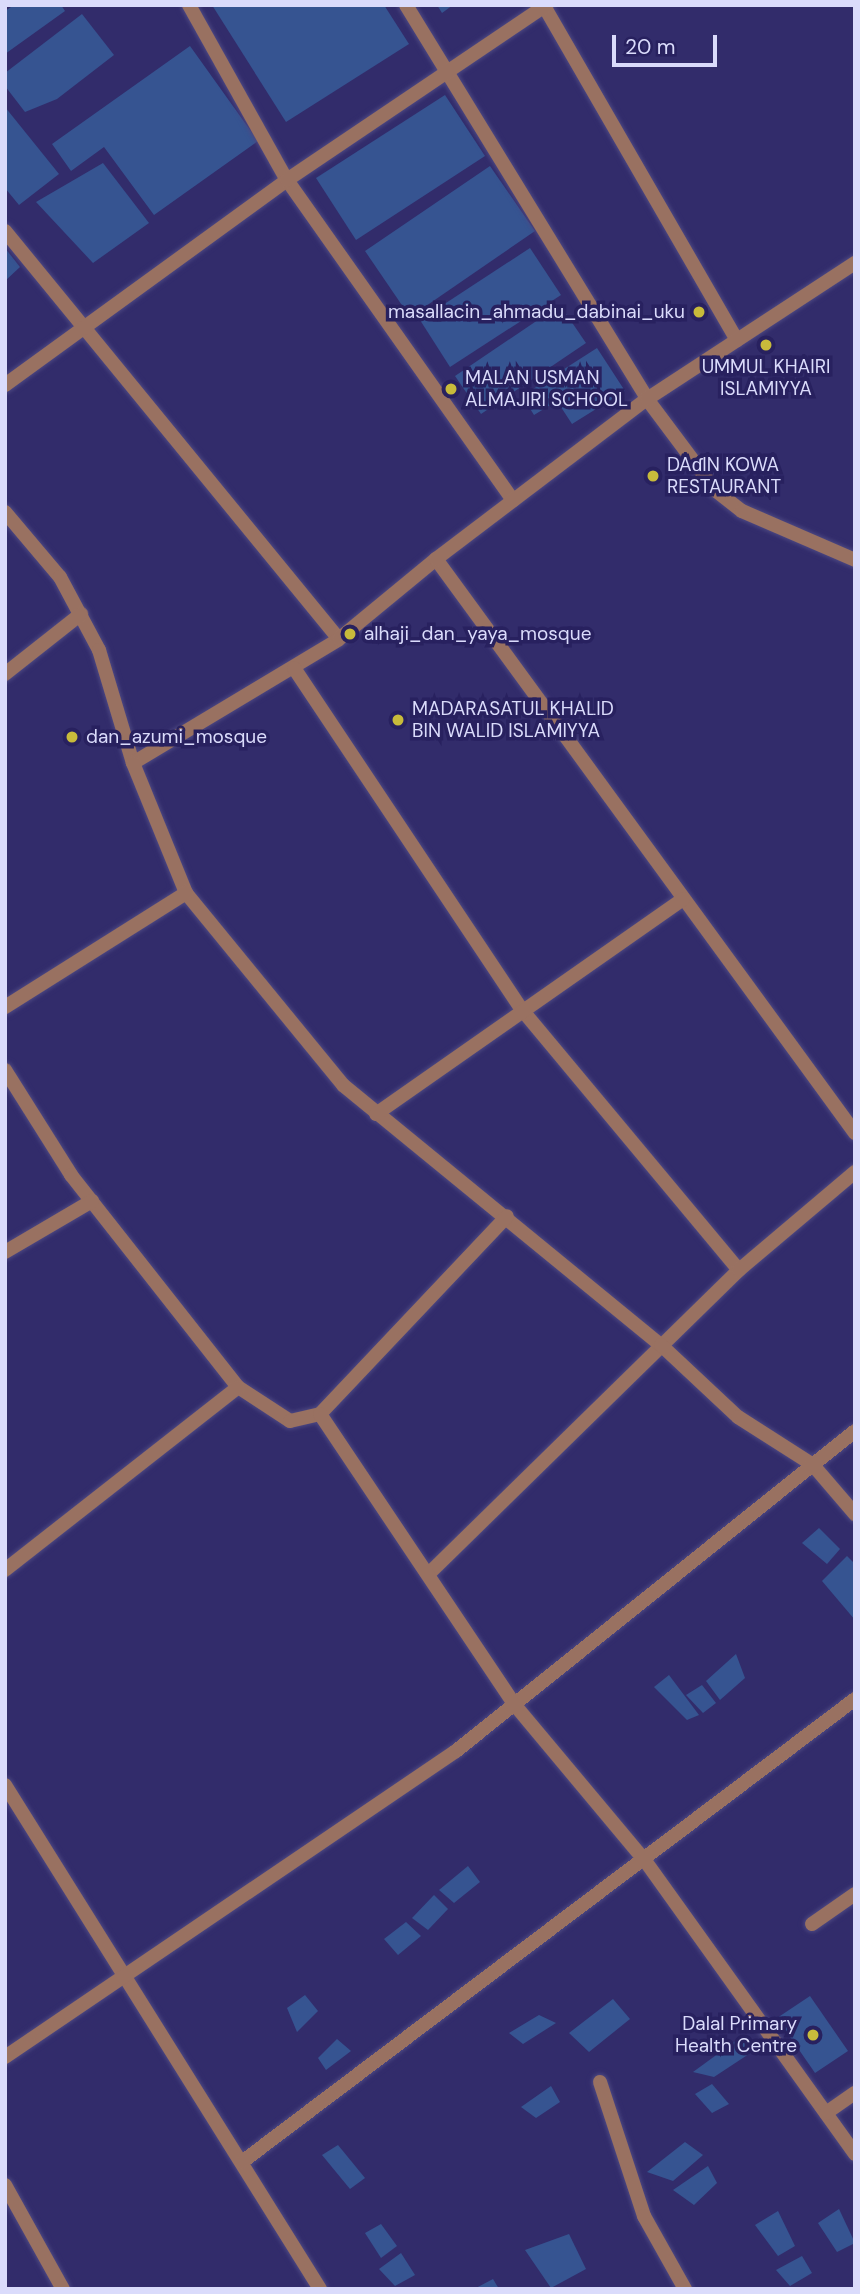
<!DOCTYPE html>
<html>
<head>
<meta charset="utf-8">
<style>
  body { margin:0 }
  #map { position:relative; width:860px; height:2294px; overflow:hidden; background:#322c6b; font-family:"DM Sans",sans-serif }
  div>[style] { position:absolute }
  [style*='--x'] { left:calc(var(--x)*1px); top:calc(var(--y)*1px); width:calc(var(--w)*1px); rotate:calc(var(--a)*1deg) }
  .building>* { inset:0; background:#365491 }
  .roads { filter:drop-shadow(0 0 2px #4d4882) drop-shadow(0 0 2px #4d4882) }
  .minor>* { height:14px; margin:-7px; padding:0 7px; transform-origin:7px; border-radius:7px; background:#997161 }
  .dots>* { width:19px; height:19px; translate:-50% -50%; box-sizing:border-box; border:4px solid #28215f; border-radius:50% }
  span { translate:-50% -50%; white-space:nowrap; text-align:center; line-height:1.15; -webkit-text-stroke:7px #28215f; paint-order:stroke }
  .poi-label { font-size:19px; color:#dadbfb }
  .right { translate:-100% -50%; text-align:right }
  .left { translate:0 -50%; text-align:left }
  .frame { position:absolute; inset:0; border:7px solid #dadbfb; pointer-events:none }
  .scale { position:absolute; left:612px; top:35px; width:105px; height:32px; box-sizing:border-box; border:4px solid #dadbfb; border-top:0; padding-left:9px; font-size:21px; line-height:24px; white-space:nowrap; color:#dadbfb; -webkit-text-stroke:5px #28215f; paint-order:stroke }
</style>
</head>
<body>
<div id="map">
  <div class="building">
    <i style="clip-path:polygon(14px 5px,61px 5px,65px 11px,5px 54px,5px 11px)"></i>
    <i style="clip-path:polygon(212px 5px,384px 5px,409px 44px,286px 122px)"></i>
    <i style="clip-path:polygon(437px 5px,453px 5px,442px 13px)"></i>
    <i style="clip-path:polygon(82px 14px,114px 55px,57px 99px,25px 112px,5px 86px,5px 73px)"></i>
    <i style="clip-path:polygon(190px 46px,258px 141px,154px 215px,104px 147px,71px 171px,52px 144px)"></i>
    <i style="clip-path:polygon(445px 95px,485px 156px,356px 240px,316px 178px)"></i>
    <i style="clip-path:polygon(5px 107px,59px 174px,19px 205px,5px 188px)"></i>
    <i style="clip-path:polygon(103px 163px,149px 223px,93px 263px,36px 202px)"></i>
    <i style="clip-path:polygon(490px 166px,535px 231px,410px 317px,365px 251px)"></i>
    <i style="clip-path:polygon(5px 248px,20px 267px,5px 281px)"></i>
    <i style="clip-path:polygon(530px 248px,561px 295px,450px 367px,420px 320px)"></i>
    <i style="clip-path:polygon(560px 305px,586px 343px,481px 414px,455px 376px)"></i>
    <i style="clip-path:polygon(597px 348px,625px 391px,572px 424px,557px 401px,534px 415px,522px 396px)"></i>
    <i style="clip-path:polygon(819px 1528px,840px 1549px,827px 1564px,802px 1543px)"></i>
    <i style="clip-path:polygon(847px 1556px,855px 1564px,855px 1620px,822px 1581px)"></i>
    <i style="clip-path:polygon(736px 1654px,745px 1678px,720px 1700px,706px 1681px)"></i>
    <i style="clip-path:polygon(669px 1675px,699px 1715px,687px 1720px,654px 1687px)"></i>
    <i style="clip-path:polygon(702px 1685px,716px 1703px,703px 1713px,686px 1695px)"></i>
    <i style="clip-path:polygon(468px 1866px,480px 1882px,454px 1903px,439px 1890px)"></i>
    <i style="clip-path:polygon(434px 1895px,448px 1909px,428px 1930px,412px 1918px)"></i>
    <i style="clip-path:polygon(406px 1922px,421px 1936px,398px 1955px,384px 1939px)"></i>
    <i style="clip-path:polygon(305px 1995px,318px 2011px,297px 2032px,287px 2008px)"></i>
    <i style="clip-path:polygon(810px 1996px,848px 2051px,815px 2073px,777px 2018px)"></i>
    <i style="clip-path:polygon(613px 1999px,630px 2019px,589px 2052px,569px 2033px)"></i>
    <i style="clip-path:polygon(539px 2015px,556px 2023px,523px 2044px,509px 2033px)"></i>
    <i style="clip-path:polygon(741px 2037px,752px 2052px,714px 2077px,693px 2072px)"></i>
    <i style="clip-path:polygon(337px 2039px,351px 2051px,326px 2070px,318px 2058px)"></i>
    <i style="clip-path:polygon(712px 2084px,729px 2104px,712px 2113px,695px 2094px)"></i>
    <i style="clip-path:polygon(551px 2086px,560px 2102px,536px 2118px,521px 2107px)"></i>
    <i style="clip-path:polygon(685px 2142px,703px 2155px,673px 2181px,647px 2172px)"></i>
    <i style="clip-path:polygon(338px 2145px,365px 2178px,350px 2189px,322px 2155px)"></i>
    <i style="clip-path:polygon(708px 2166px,717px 2183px,694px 2205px,673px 2190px)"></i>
    <i style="clip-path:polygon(839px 2209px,855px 2243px,837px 2252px,818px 2223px)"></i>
    <i style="clip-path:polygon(778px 2211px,795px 2246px,778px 2256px,755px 2225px)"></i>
    <i style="clip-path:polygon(381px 2224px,397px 2246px,381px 2258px,365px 2233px)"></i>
    <i style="clip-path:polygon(569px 2234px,586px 2269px,551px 2288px,525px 2250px)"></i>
    <i style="clip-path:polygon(401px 2253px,415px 2275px,395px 2286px,379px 2269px)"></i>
    <i style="clip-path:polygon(802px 2256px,812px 2273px,790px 2286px,776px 2270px)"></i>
    <i style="clip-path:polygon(493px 2279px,499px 2289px,474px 2289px)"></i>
  </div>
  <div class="roads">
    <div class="minor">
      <i style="--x:189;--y:5;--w:201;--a:60.8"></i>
      <i style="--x:287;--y:180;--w:392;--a:54.8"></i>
      <i style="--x:406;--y:5;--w:462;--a:58.5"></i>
      <i style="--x:647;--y:399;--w:114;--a:53.2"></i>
      <i style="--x:715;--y:490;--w:34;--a:38"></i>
      <i style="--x:742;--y:511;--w:123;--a:23.4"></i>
      <i style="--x:544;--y:6;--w:386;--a:60"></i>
      <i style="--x:5;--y:231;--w:527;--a:50.7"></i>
      <i style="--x:5;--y:385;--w:349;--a:-36"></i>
      <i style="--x:287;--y:180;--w:313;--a:-34"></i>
      <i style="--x:5;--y:512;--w:85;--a:49.8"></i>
      <i style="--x:60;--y:577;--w:83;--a:61.9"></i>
      <i style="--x:99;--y:650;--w:118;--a:73.3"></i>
      <i style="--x:133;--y:763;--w:240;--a:-31"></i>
      <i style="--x:339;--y:639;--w:126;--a:-39.5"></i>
      <i style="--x:436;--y:559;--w:711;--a:53.87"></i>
      <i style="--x:436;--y:559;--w:265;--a:-37.2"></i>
      <i style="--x:647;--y:399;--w:249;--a:-33.2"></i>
      <i style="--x:294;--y:668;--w:412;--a:56.3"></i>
      <i style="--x:523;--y:1011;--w:337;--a:50.2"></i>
      <i style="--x:739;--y:1270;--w:433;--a:135.6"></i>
      <i style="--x:5;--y:674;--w:97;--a:-38.3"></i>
      <i style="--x:133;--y:763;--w:140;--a:67.8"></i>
      <i style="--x:186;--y:893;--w:248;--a:50.7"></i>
      <i style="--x:343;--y:1085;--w:411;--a:39.3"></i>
      <i style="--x:661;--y:1345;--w:105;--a:43.1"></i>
      <i style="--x:738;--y:1417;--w:89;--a:32.6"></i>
      <i style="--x:813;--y:1465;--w:65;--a:49.4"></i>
      <i style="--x:5;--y:1007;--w:214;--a:-32.2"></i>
      <i style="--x:5;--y:1070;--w:124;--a:57.8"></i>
      <i style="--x:71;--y:1175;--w:270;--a:51.8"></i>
      <i style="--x:238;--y:1387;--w:62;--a:33.2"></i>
      <i style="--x:290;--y:1421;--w:31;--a:-13"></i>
      <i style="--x:320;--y:1414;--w:272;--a:-46.6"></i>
      <i style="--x:376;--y:1114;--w:375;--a:-35"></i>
      <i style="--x:5;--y:1252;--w:101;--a:-30.4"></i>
      <i style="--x:739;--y:1270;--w:152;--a:-40.2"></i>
      <i style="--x:320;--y:1414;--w:349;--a:56.2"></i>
      <i style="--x:514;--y:1704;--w:206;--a:50.1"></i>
      <i style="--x:646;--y:1862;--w:359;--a:54.4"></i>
      <i style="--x:5;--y:1570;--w:296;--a:-38.1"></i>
      <i style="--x:5;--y:1785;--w:594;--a:57.99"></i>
      <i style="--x:812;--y:1924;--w:52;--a:-34.9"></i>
      <i style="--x:5;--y:2057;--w:545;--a:-34.16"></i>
      <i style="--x:456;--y:1751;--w:511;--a:-38.73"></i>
      <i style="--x:600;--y:2082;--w:141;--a:71.8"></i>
      <i style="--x:644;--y:2216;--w:84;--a:60.7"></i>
      <i style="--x:826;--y:2113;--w:35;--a:-35"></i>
      <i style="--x:242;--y:2162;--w:768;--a:-37.06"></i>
      <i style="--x:5;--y:2185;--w:119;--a:60.9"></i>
    </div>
  </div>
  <div class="dots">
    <i style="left:699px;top:312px;background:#c8bb3b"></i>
    <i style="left:766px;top:345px;background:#c8bb3b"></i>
    <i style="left:451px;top:389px;background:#c8bb3b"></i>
    <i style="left:653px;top:476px;background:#c8bb3b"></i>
    <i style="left:350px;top:634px;background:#c8bb3b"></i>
    <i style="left:398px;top:720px;background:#c8bb3b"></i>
    <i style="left:72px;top:737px;background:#c8bb3b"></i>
    <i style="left:813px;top:2035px;background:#c8bb3b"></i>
  </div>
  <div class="poi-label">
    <span class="right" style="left:685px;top:312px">masallacin_ahmadu_dabinai_uku</span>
    <span style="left:766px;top:378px">UMMUL KHAIRI<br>ISLAMIYYA</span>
    <span class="left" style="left:465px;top:389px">MALAN USMAN<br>ALMAJIRI SCHOOL</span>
    <span class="left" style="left:667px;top:476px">DAɗIN KOWA<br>RESTAURANT</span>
    <span class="left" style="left:364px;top:634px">alhaji_dan_yaya_mosque</span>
    <span class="left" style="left:412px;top:720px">MADARASATUL KHALID<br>BIN WALID ISLAMIYYA</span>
    <span class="left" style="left:86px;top:737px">dan_azumi_mosque</span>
    <span class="right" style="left:797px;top:2035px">Dalal Primary<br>Health Centre</span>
  </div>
  <div class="frame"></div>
  <div class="scale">20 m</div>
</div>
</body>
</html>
